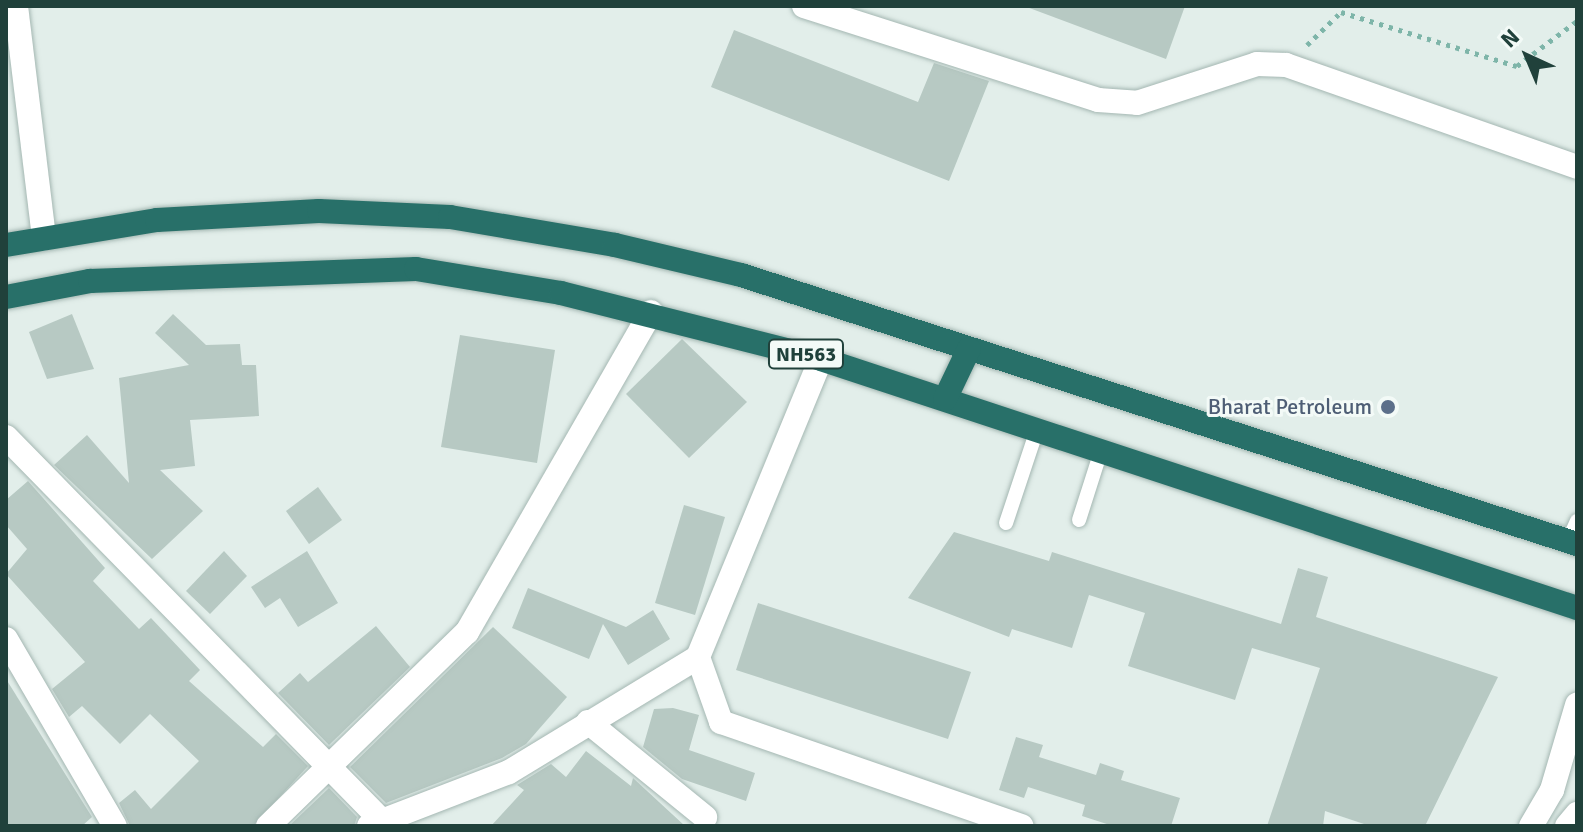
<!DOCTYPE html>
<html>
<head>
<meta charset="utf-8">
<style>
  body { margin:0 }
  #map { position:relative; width:1583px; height:832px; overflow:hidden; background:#e2eeea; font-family:Signika,sans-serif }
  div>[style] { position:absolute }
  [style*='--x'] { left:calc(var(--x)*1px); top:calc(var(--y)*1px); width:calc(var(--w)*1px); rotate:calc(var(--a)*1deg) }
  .building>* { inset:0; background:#b7c9c3 }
  .path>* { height:5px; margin-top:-2.5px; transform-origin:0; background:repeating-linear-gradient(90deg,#7eb5a9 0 4px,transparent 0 10px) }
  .roads { filter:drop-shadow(0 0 2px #a4b7b2) drop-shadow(0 0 2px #a4b7b2) }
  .lane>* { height:14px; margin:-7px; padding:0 7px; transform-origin:7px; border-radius:7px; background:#fff }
  .street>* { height:24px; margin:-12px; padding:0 12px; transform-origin:12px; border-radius:12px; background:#fff }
  .highway>* { height:24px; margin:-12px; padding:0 12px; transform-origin:12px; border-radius:12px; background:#287069 }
  .dots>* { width:22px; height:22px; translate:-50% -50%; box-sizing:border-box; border:4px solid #f3faf7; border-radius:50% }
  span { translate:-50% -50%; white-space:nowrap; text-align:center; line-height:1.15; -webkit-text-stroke:6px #f3faf7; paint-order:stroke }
  .shield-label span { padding:2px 6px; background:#f3faf7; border:2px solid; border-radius:6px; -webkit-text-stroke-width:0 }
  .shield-label { font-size:20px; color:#20413b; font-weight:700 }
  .service-label { font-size:22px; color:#4e5e75 }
  .right { translate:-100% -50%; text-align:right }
  .frame { position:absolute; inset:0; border:8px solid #20413b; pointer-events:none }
  .north { position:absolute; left:1487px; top:16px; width:80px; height:80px; -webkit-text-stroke:6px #f3faf7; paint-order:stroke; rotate:316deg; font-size:22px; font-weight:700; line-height:32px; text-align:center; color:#20413b }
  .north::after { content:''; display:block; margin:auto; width:28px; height:36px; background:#20413b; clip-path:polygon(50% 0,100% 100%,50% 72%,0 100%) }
</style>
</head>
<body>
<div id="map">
  <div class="building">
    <i style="clip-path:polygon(1024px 6px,1185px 6px,1166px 59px)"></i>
    <i style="clip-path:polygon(734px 30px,918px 102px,934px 63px,989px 81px,949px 181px,711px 87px)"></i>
    <i style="clip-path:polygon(72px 314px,94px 369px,47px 379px,29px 332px)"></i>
    <i style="clip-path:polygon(173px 314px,206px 345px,240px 344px,242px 365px,256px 365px,259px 416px,190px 420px,195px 466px,160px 470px,203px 511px,152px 559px,54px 465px,87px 435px,129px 483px,119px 378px,189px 365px,155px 333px)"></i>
    <i style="clip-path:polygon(460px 335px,555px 350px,537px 463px,441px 447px)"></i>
    <i style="clip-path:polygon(682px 339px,747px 402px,689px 458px,626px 394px)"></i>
    <i style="clip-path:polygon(28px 481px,105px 568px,93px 581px,139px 629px,151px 618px,200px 670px,189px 681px,263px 747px,276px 734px,308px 766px,253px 826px,130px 826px,119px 803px,135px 790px,151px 809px,199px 761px,150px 714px,120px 744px,82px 706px,69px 717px,52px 689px,85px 662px,6px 574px,27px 549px,6px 525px,6px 500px)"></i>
    <i style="clip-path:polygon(318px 487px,342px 520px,309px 544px,286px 511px)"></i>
    <i style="clip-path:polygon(684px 505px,725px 517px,695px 615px,655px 603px)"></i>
    <i style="clip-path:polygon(954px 532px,1049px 561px,1052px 552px,1281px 624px,1298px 568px,1328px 577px,1316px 617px,1498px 677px,1425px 826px,1370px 826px,1325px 811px,1323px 826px,1267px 826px,1320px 668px,1252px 648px,1235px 700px,1128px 666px,1145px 613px,1089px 595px,1072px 648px,1012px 629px,1009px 637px,908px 598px)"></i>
    <i style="clip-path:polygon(224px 551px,247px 576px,210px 614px,186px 591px)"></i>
    <i style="clip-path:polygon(307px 551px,338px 603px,298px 627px,280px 598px,265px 608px,251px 587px)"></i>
    <i style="clip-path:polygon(528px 588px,626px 627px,653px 610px,670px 639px,628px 665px,603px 624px,589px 659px,512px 628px)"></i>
    <i style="clip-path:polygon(758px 603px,971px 672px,948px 739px,736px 670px)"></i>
    <i style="clip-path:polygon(376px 626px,410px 667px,329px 745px,278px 693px,300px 673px,308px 682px)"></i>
    <i style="clip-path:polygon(493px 627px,567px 697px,526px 744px,502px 758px,386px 803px,350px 767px)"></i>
    <i style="clip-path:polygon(6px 679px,92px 817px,82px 826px,6px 826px)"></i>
    <i style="clip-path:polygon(673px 708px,699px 715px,689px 750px,755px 773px,746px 801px,682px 779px,643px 747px,654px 709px)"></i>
    <i style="clip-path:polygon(1016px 737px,1043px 745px,1039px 757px,1096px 775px,1100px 763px,1124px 771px,1121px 780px,1180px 798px,1171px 826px,1113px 826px,1082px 816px,1085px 805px,1028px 787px,1024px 798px,999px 790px)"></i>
    <i style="clip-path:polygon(586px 751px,631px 786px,633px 778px,685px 826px,491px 826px,524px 790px,517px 785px,551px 764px,566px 777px)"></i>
    <i style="clip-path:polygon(329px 788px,357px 817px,354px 826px,289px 826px)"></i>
  </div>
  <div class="path">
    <i style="--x:1307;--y:45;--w:47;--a:-44.1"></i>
    <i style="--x:1341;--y:12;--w:184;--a:17.1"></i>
    <i style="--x:1517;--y:66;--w:75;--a:-36.9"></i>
  </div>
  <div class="roads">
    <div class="lane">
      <i style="--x:1079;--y:520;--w:72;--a:-72.3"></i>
      <i style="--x:1006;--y:523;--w:98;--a:-71.6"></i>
      <i style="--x:1568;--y:541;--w:22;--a:-66"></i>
    </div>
    <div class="street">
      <i style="--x:16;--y:6;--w:234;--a:83.1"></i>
      <i style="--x:804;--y:6;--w:309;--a:17.7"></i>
      <i style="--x:1098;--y:100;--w:39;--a:4"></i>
      <i style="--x:1137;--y:103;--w:126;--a:-18"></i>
      <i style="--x:1257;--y:64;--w:29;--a:2"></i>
      <i style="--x:1286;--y:65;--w:308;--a:19.3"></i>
      <i style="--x:6;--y:437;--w:545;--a:45.6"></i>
      <i style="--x:6;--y:639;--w:216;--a:59.8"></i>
      <i style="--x:698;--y:657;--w:69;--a:70.5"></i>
      <i style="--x:721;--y:722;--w:318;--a:19.1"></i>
      <i style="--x:588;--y:722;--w:151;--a:39.1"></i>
      <i style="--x:268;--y:826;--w:278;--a:-44.3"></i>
      <i style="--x:467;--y:632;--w:369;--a:-60.1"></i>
      <i style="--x:369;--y:826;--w:150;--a:-21.1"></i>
      <i style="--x:509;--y:772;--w:221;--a:-31.3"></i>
      <i style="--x:698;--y:657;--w:322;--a:-67.6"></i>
      <i style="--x:1531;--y:826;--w:42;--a:-59.7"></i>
      <i style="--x:1552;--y:790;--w:89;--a:-73.6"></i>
      <i style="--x:1567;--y:826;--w:16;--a:-50"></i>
    </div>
    <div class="highway">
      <i style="--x:6;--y:245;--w:153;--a:-9.4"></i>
      <i style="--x:157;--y:220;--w:162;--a:-3.2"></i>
      <i style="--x:319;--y:211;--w:131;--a:2.6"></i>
      <i style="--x:450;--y:217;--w:167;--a:9.6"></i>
      <i style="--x:615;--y:245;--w:130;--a:13.4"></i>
      <i style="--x:741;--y:275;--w:878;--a:17.84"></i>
      <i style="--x:6;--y:297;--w:86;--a:-10.8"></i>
      <i style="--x:90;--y:281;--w:326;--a:-2.1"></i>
      <i style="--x:416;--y:269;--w:147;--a:9.4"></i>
      <i style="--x:561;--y:293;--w:268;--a:14.2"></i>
      <i style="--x:821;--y:359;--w:796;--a:18.23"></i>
      <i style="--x:945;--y:399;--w:55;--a:-64.4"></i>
    </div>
  </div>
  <div class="dots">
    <i style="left:1388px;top:407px;background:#5c6f8a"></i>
  </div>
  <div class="shield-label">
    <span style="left:806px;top:354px">NH563</span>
  </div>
  <div class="service-label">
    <span class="right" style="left:1372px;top:407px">Bharat Petroleum</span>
  </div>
  <div class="frame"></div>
  <div class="north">N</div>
</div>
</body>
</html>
